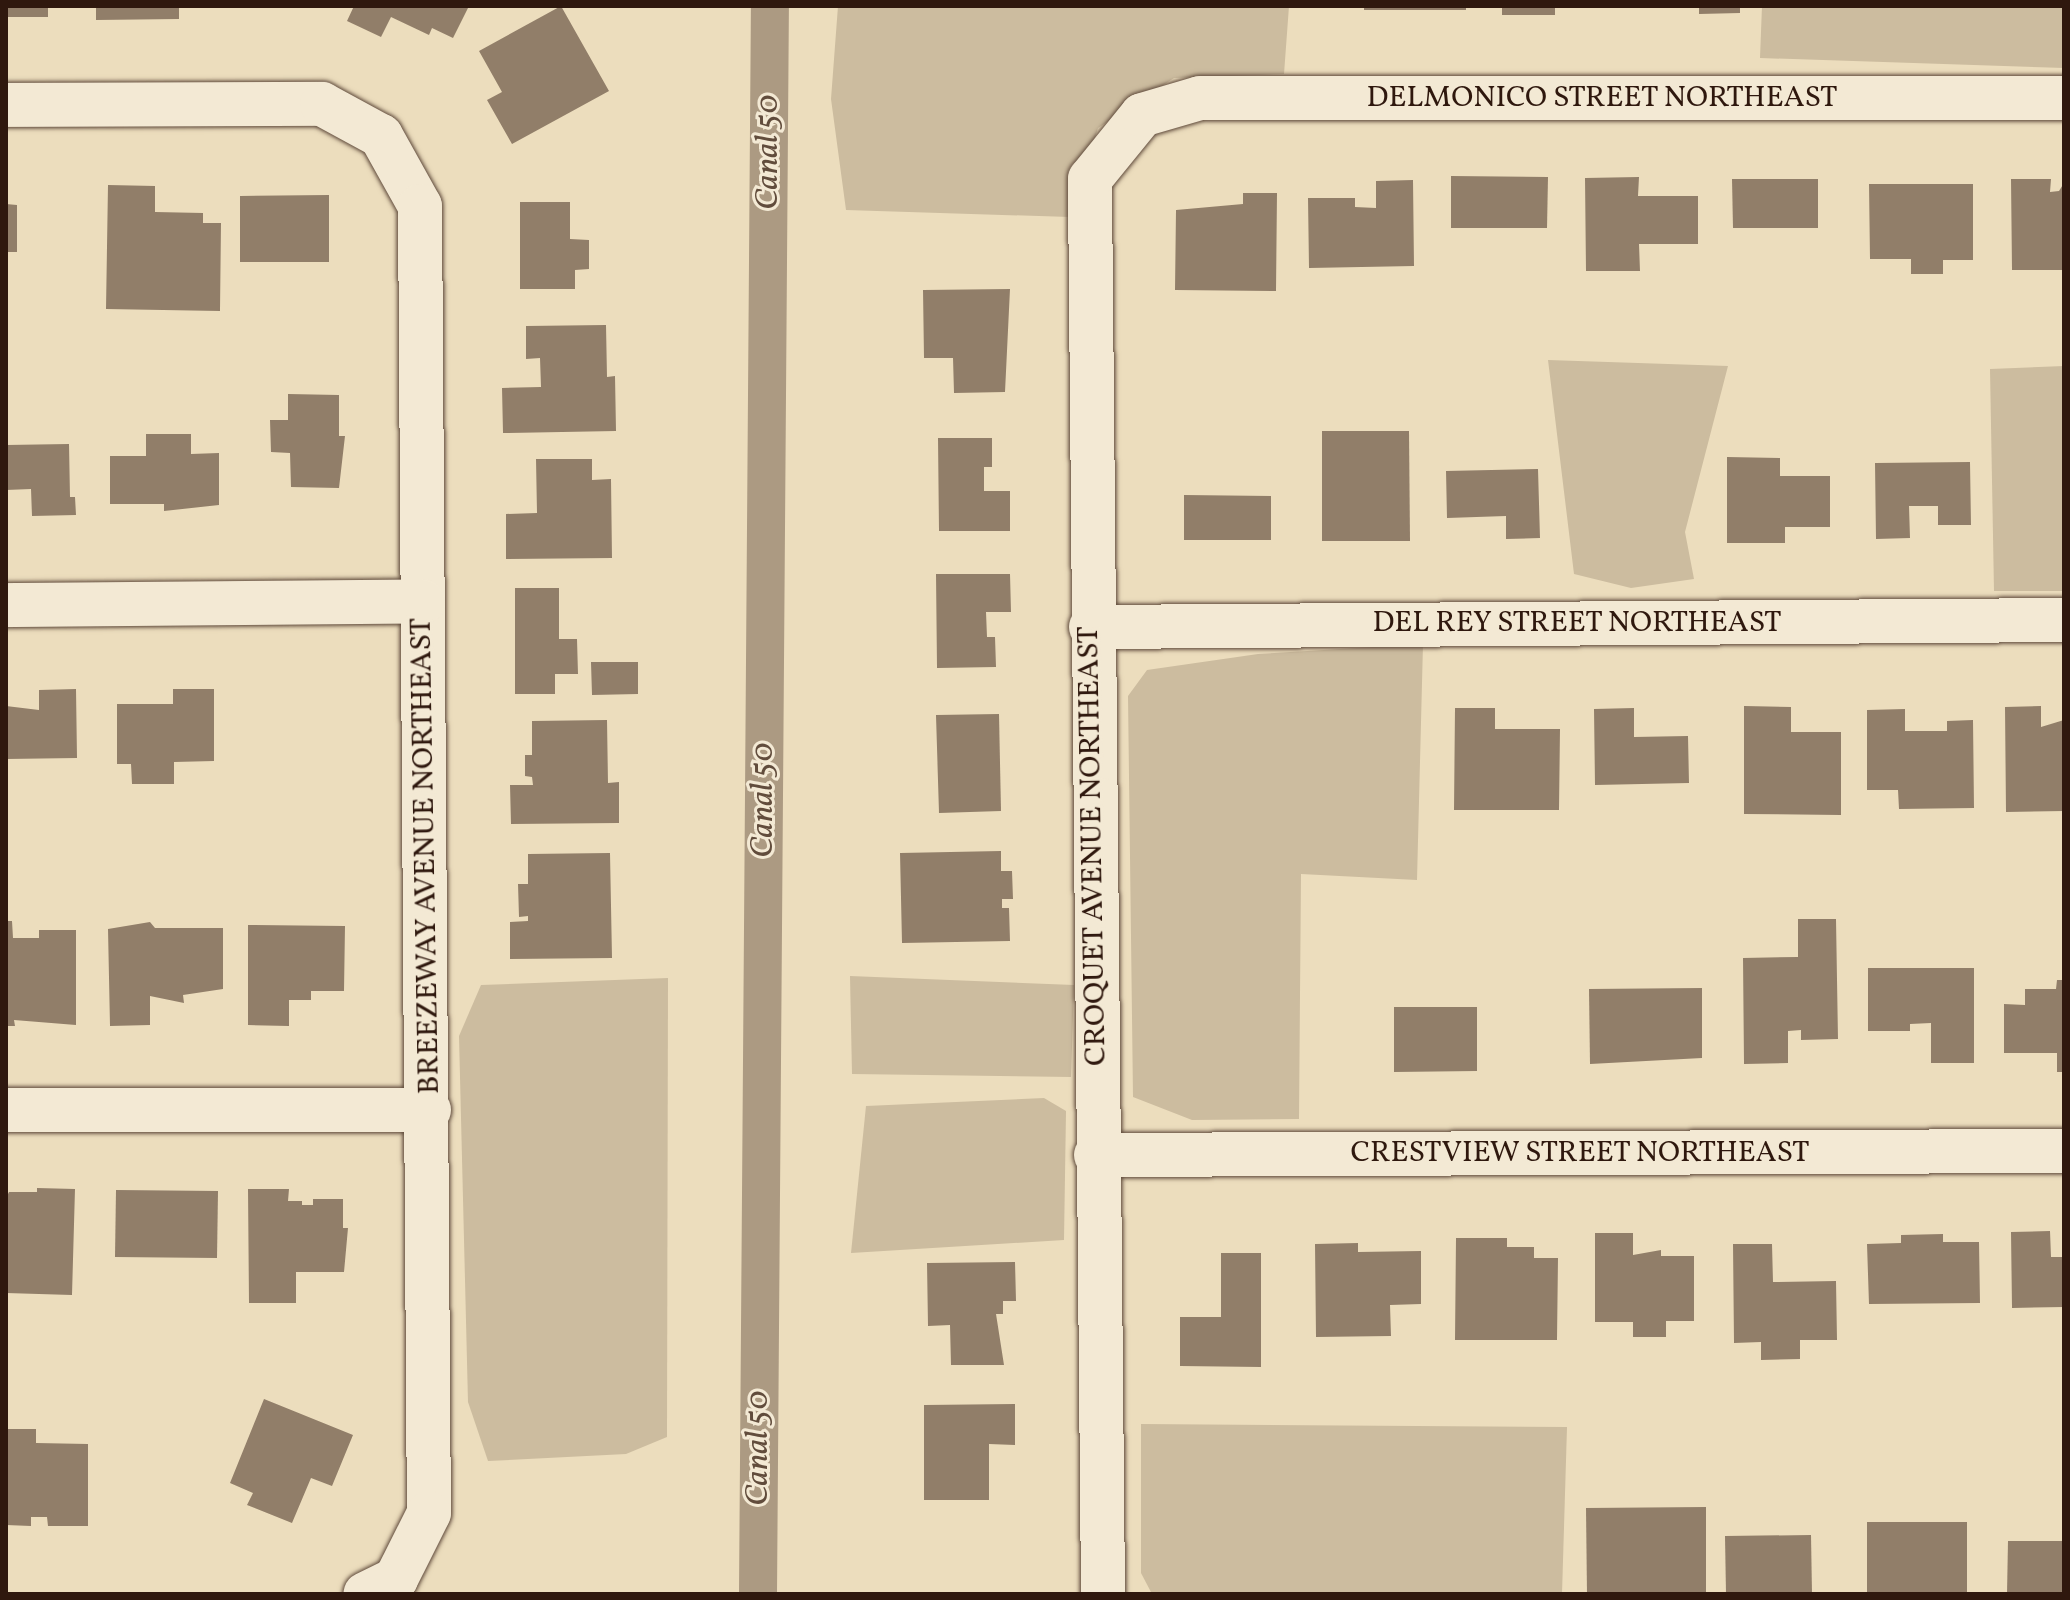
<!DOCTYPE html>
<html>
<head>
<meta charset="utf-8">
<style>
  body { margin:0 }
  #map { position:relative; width:2070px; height:1600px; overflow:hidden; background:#ecddbd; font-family:Vollkorn,serif }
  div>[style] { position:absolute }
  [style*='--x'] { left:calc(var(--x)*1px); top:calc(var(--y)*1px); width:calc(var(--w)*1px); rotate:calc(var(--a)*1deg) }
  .green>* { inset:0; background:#ccbc9f }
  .canal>* { height:38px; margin:-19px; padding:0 19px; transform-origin:19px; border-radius:19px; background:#ac9a82 }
  .building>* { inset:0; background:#917e69 }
  .roads { filter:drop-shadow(0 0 2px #5e493a) drop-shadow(0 0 2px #5e493a) }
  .minor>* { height:44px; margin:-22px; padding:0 22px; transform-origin:22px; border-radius:22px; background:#f3e9d4 }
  span { translate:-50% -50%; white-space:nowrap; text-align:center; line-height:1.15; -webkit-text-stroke:6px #f3e9d4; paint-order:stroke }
  .street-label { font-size:30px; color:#2f180e }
  .water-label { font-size:32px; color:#614c3c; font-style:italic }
  .frame { position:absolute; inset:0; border:8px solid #2f180e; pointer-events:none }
</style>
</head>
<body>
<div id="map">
  <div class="green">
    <i style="clip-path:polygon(838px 6px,1289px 6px,1284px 74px,1174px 78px,1098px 128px,1070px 217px,846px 210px,831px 99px)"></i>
    <i style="clip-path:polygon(1762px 6px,2064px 6px,2064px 68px,1760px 58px)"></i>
    <i style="clip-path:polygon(1548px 360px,1728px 366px,1685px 532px,1694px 579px,1631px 588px,1574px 574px)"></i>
    <i style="clip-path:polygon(2064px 366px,2064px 591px,1994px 591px,1990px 369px)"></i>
    <i style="clip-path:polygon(1423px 644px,1417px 880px,1301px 874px,1299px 1119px,1192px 1120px,1133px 1097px,1128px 696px,1147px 670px,1258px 654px)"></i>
    <i style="clip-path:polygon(850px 976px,1074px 985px,1071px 1077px,852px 1074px)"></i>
    <i style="clip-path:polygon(668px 978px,667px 1437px,626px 1454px,488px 1461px,468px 1402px,459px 1036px,481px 985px)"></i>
    <i style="clip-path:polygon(1044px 1098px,1066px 1111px,1064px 1240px,851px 1253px,866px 1106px)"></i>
    <i style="clip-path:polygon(1141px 1424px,1567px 1427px,1562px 1594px,1152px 1594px,1141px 1573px)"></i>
  </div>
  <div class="canal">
    <i style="--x:758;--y:1594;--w:1588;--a:-89.57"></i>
  </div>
  <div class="building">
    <i style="clip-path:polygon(6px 6px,48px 6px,48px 17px,6px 17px)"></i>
    <i style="clip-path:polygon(96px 6px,179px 6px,179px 19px,96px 20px)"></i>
    <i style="clip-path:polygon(354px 6px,469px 6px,453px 38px,432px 28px,429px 35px,391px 17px,381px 37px,347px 21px)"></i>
    <i style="clip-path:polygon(561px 6px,609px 91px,512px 144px,487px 100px,502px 92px,479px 51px)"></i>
    <i style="clip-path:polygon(1364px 6px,1466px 6px,1466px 10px,1364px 10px)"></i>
    <i style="clip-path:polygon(1502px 6px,1555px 6px,1555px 15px,1502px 15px)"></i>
    <i style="clip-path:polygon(1699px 6px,1740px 6px,1740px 13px,1699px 14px)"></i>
    <i style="clip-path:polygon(1451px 176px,1548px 177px,1547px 228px,1451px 228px)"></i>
    <i style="clip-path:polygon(1639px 177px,1638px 196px,1698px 196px,1698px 244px,1639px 244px,1640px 271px,1586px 271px,1585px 178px)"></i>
    <i style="clip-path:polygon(1732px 179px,1818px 179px,1818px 228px,1733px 228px)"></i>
    <i style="clip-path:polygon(2011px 179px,2051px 179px,2050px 192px,2059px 191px,2064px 183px,2064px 270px,2012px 270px)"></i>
    <i style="clip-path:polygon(1413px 180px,1414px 266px,1309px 268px,1308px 198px,1355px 198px,1355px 207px,1376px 208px,1376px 181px)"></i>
    <i style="clip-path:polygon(1869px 184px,1973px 184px,1973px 260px,1943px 260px,1943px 274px,1911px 274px,1911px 259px,1870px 259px)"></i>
    <i style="clip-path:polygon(108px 185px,155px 186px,155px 212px,203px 213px,203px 223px,221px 223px,220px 311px,106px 309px)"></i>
    <i style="clip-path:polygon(1243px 193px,1277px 193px,1276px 291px,1175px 290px,1176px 210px,1243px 204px)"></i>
    <i style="clip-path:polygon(329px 195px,329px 262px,240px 262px,240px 196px)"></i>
    <i style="clip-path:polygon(520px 202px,570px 202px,570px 239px,589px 240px,589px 269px,575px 270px,575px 289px,520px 289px)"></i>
    <i style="clip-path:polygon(6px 204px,17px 205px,17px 252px,6px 252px)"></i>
    <i style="clip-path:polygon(1010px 289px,1005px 392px,954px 393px,953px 358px,924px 358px,923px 290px)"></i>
    <i style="clip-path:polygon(606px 325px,607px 377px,615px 376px,616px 431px,503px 433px,502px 388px,541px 387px,540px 358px,526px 359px,526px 326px)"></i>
    <i style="clip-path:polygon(288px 394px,339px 395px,339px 436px,345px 436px,339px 488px,291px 487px,290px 453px,271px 452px,270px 420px,288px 420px)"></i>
    <i style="clip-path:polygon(1322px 431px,1409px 431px,1410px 541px,1322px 541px)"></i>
    <i style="clip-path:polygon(146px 434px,191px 434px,191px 454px,219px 453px,219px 505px,164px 511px,164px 504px,110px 504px,110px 456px,146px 456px)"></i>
    <i style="clip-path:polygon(938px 438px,992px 438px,992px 467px,984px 467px,984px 491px,1010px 491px,1010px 531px,939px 531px)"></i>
    <i style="clip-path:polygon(69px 444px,70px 497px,75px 497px,76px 515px,32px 516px,31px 489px,6px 490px,6px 445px)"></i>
    <i style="clip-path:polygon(1727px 457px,1780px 458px,1780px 476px,1830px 476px,1830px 527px,1785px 527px,1785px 543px,1727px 543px)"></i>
    <i style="clip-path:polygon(536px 459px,592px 459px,592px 480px,611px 479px,612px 558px,506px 559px,506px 514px,537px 513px)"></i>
    <i style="clip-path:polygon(1970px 462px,1971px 525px,1938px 525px,1938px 506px,1909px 506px,1910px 538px,1876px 539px,1875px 463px)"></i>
    <i style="clip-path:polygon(1538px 469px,1540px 538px,1506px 539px,1506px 516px,1447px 518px,1446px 471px)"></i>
    <i style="clip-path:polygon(1184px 495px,1271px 496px,1271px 540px,1184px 540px)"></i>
    <i style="clip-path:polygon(936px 574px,1010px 574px,1011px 612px,986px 612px,987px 637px,995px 637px,996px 667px,937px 668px)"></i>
    <i style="clip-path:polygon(515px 588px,559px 588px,559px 639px,577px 639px,578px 674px,555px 674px,555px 694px,515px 694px)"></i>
    <i style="clip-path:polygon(591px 662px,638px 662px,638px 694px,592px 695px)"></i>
    <i style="clip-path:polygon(76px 689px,77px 758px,6px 759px,6px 706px,39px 710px,39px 690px)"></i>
    <i style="clip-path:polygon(173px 689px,214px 689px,214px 761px,174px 762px,174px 784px,132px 784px,131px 764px,117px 764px,117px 704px,173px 704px)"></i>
    <i style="clip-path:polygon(1744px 706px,1791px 707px,1791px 732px,1841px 732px,1841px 815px,1744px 814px)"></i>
    <i style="clip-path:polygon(2041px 706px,2041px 727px,2064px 720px,2064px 811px,2006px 812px,2005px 707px)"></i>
    <i style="clip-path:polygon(1455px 708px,1495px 708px,1495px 729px,1560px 729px,1559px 810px,1454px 810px)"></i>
    <i style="clip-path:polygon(1634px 708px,1634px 737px,1688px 736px,1689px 783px,1595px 785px,1594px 709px)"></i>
    <i style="clip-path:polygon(1905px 709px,1905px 731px,1947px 731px,1947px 721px,1973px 720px,1974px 808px,1899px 809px,1898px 790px,1867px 790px,1867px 710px)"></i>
    <i style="clip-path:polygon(999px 714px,1001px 811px,939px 813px,936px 715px)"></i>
    <i style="clip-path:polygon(607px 720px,608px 783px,619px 782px,619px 823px,511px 824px,510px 785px,533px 785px,532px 777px,525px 776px,525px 755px,532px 755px,532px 721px)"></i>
    <i style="clip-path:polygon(1001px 851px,1001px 871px,1012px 871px,1013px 899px,1002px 899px,1002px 908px,1009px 908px,1010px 941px,902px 943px,900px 853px)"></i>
    <i style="clip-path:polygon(610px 853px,612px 958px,510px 959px,510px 922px,528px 921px,528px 916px,519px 917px,518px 884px,528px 884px,528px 854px)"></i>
    <i style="clip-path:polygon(1798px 919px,1836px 919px,1838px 1039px,1801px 1040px,1801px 1030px,1788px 1031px,1788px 1063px,1744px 1064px,1743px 958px,1798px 957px)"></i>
    <i style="clip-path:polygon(6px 921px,12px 921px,13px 938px,39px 938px,39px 930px,76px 930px,76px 1025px,14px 1020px,15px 1026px,6px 1026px)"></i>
    <i style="clip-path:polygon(150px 922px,155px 928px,223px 928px,223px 989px,183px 995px,184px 1003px,150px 996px,150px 1025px,110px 1026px,108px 929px)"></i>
    <i style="clip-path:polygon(248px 925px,345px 926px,344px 991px,311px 991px,311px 1000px,289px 1000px,289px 1026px,248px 1025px)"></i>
    <i style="clip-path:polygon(1868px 968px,1974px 968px,1974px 1063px,1931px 1063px,1931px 1023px,1910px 1024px,1910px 1031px,1868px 1031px)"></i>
    <i style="clip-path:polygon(2057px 980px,2064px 980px,2064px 1072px,2057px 1072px,2057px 1053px,2004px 1053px,2004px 1004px,2025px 1005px,2025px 989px,2056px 989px)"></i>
    <i style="clip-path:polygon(1702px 988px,1702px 1058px,1590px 1064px,1589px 989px)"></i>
    <i style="clip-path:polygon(1394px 1007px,1477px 1007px,1477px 1071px,1394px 1072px)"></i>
    <i style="clip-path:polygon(37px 1188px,75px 1189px,72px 1295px,6px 1293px,6px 1198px,9px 1192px,37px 1192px)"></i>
    <i style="clip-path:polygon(248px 1189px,289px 1189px,288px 1201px,302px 1201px,302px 1205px,313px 1205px,313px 1199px,343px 1199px,343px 1228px,348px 1228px,344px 1272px,296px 1272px,296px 1303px,249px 1303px)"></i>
    <i style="clip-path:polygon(116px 1190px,218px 1191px,217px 1258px,115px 1257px)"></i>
    <i style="clip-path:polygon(2050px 1231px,2051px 1257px,2064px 1257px,2064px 1307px,2012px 1308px,2011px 1232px)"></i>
    <i style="clip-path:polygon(1595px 1233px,1633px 1233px,1633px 1255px,1661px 1250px,1661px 1256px,1694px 1256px,1694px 1321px,1666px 1321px,1666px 1337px,1633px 1337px,1633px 1322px,1595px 1322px)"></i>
    <i style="clip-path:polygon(1943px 1234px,1943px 1242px,1979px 1242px,1980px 1303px,1869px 1304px,1867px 1244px,1901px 1243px,1901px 1235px)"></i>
    <i style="clip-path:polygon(1456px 1238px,1507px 1238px,1507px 1247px,1534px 1247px,1534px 1258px,1558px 1258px,1557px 1340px,1455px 1340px)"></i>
    <i style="clip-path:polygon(1358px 1243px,1358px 1252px,1421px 1251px,1421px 1304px,1390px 1305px,1391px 1336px,1316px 1337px,1315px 1244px)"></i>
    <i style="clip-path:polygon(1733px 1244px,1772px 1244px,1773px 1282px,1836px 1281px,1837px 1340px,1800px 1340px,1800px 1359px,1761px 1360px,1761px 1342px,1734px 1343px)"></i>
    <i style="clip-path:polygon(1221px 1253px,1261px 1253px,1261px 1367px,1180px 1366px,1180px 1317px,1221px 1317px)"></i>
    <i style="clip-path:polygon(1015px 1262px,1016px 1301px,1003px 1301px,1003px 1314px,996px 1314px,1004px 1365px,951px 1365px,950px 1325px,928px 1326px,927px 1263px)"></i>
    <i style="clip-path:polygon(264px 1399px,353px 1435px,332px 1486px,311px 1478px,292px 1523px,247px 1505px,253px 1493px,230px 1483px)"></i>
    <i style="clip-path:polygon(1015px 1404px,1015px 1445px,989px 1444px,989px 1500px,924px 1500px,924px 1405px)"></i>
    <i style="clip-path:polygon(6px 1429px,36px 1429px,36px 1443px,88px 1444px,88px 1526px,48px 1526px,47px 1517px,31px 1517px,31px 1526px,6px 1525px)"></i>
    <i style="clip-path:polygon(1706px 1507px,1706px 1594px,1587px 1594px,1586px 1508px)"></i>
    <i style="clip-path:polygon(1867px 1522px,1967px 1522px,1967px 1594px,1867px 1594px)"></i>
    <i style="clip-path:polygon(1811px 1535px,1812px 1594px,1726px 1594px,1725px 1536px)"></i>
    <i style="clip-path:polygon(2008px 1541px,2064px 1541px,2064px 1594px,2007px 1594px)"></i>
  </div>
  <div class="roads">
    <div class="minor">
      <i style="--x:6;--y:105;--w:316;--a:-0.2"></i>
      <i style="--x:322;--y:104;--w:67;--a:28.5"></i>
      <i style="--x:381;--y:136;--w:80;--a:60.9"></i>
      <i style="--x:420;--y:206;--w:1307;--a:89.61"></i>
      <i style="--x:429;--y:1513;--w:74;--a:116.6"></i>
      <i style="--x:396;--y:1579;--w:34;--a:154"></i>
      <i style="--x:6;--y:605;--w:417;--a:-0.5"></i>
      <i style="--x:1091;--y:627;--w:973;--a:-0.41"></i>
      <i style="--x:6;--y:1110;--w:423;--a:0"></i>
      <i style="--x:1096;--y:1155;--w:968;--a:-0.24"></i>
      <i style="--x:1103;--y:1594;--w:1415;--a:-90.53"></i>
      <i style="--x:1090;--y:179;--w:82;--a:-50.9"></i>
      <i style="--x:1142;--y:115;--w:60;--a:-16.3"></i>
      <i style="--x:1200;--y:98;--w:864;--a:0"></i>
    </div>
  </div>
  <div class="street-label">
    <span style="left:1602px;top:98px">DELMONICO STREET NORTHEAST</span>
    <span style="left:1577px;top:623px">DEL REY STREET NORTHEAST</span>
    <span style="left:1093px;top:846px;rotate:-91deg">CROQUET AVENUE NORTHEAST</span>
    <span style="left:426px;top:856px;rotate:-91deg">BREEZEWAY AVENUE NORTHEAST</span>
    <span style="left:1580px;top:1153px">CRESTVIEW STREET NORTHEAST</span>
  </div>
  <div class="water-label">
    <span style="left:769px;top:152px;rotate:-90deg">Canal 50</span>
    <span style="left:764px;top:800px;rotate:-90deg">Canal 50</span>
    <span style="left:759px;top:1448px;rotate:-90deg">Canal 50</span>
  </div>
  <div class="frame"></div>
</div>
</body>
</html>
